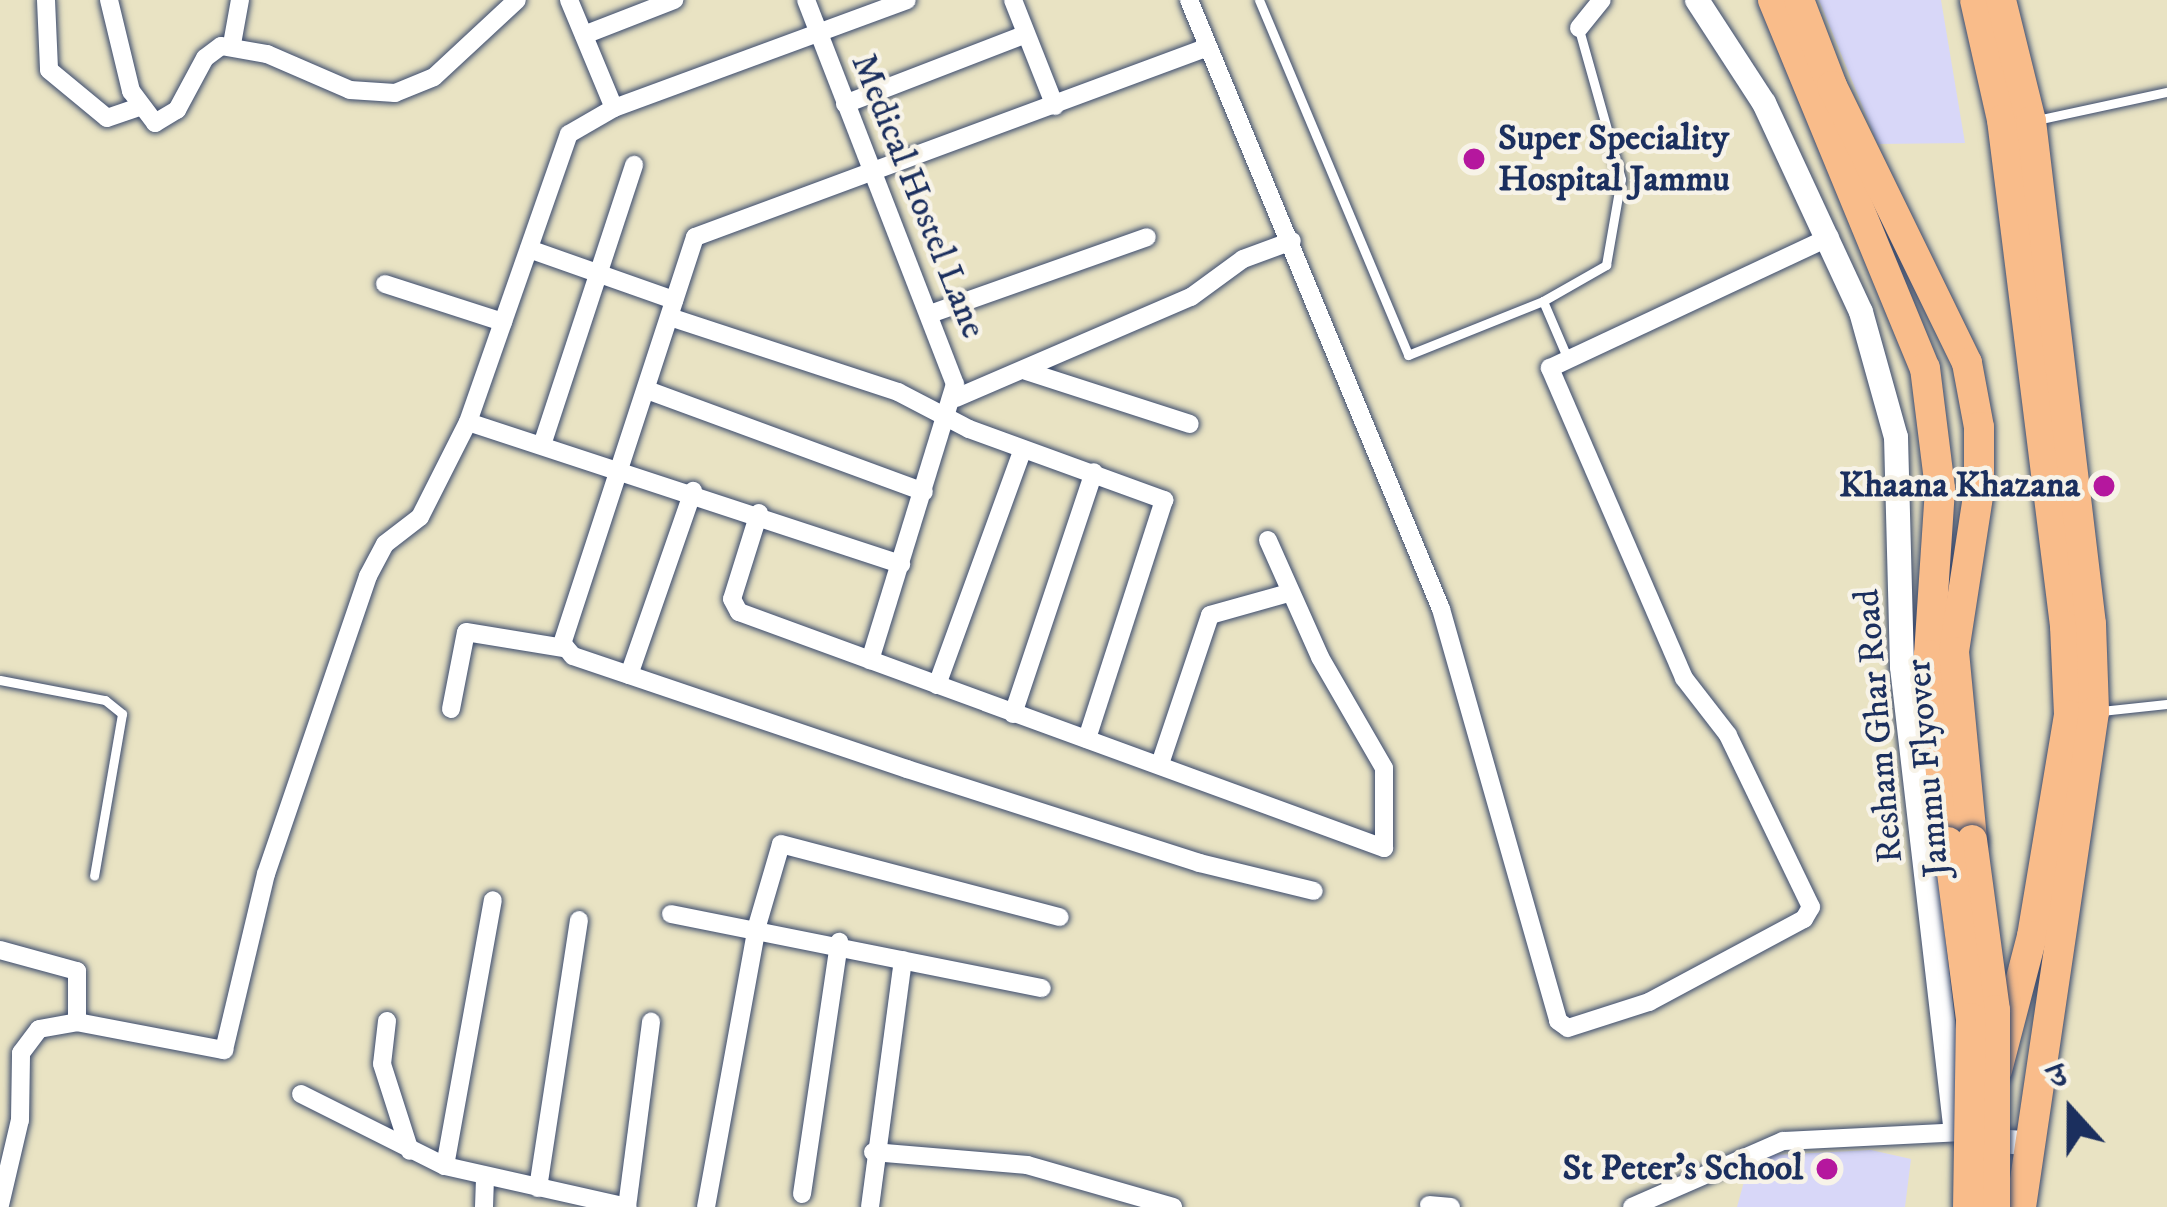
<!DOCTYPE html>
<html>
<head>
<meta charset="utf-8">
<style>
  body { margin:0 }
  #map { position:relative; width:2167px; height:1207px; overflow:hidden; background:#e9e3c3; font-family:"IM FELL DW Pica","Noto Serif Devanagari",serif }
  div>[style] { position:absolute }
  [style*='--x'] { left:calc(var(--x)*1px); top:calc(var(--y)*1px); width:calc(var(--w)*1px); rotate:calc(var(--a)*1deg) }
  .built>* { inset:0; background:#d8d7f8 }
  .roads { filter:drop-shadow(0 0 3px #3a4a6d) drop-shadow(0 0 3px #3a4a6d) }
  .service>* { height:9px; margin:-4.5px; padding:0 4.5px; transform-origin:4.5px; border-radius:4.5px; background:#fff }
  .minor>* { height:18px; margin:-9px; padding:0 9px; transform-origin:9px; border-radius:9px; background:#fff }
  .tertiary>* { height:24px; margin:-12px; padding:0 12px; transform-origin:12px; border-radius:12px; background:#fff }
  .primary>* { height:30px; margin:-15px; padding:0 15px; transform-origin:15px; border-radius:15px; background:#f9bc8a }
  .bridges { filter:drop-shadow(0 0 3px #3a4a6d) drop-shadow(0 0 3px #3a4a6d) }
  .primary-bridge>* { height:30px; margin:-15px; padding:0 15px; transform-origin:15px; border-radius:15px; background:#f9bc8a }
  .dots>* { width:33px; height:33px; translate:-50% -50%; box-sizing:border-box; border:6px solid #f7f3e8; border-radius:50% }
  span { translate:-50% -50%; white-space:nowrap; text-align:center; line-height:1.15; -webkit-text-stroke:9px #f7f3e8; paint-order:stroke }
  .poi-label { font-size:36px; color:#1b2f5e; font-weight:700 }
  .left { translate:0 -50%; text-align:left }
  .right { translate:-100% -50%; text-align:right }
  .street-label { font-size:36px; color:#1b2f5e }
  .north { position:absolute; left:2011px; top:1051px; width:120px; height:120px; -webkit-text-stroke:9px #f7f3e8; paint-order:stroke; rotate:339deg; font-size:33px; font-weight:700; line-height:48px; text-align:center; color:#1b2f5e }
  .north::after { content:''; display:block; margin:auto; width:42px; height:54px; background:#1b2f5e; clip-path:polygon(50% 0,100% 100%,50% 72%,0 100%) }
</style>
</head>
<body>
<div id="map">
  <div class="built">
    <i style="clip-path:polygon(1819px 0,1941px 0,1965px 143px,1878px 144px)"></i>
    <i style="clip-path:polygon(1871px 1150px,1911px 1159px,1905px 1207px,1737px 1207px,1751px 1156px)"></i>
  </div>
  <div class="roads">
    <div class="service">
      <i style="--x:1259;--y:0;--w:385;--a:67.2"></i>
      <i style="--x:1408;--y:355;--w:145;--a:-21.8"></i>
      <i style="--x:2037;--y:120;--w:133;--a:-12.2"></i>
      <i style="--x:1567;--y:357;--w:61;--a:-113.2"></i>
      <i style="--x:1543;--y:301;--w:73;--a:-29.7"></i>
      <i style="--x:1606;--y:265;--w:87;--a:-80.1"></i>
      <i style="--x:1621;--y:179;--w:155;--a:-105.7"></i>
      <i style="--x:0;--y:680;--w:107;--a:10.8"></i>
      <i style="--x:105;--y:700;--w:22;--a:39"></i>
      <i style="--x:122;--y:714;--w:164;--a:99.8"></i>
      <i style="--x:2101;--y:711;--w:66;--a:-6.1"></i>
    </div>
    <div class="minor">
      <i style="--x:46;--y:0;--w:70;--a:87.5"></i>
      <i style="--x:49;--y:70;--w:75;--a:39.6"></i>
      <i style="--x:107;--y:118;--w:34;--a:-19"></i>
      <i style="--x:109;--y:0;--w:94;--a:76.4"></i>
      <i style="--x:131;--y:91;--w:40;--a:53"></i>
      <i style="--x:155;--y:123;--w:26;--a:-31"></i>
      <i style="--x:177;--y:110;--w:59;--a:-61.7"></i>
      <i style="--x:205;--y:58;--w:20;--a:-37"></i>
      <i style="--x:221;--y:46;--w:47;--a:9.9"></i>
      <i style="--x:267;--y:54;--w:90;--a:23.4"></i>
      <i style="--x:350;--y:90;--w:45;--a:3.8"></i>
      <i style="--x:395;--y:93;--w:42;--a:-22.3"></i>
      <i style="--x:434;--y:77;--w:113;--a:-42.9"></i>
      <i style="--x:569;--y:0;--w:117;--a:67.4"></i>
      <i style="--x:806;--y:0;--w:412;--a:68.8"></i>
      <i style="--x:955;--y:384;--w:289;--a:107.1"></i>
      <i style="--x:1013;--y:0;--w:114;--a:68.4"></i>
      <i style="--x:1189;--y:0;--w:659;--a:67.52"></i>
      <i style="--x:1441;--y:609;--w:428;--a:74.1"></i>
      <i style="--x:1558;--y:1021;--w:12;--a:35"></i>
      <i style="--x:1568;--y:1028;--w:85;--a:-17.8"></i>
      <i style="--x:1649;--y:1002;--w:176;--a:-28.2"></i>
      <i style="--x:1804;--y:919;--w:14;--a:-60"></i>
      <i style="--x:1811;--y:907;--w:191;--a:-115.8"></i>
      <i style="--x:1728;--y:735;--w:72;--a:-127.7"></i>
      <i style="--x:1684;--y:678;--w:338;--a:-113.4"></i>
      <i style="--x:1550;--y:368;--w:309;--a:-25.1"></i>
      <i style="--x:1579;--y:28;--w:36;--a:-51"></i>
      <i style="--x:584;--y:35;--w:97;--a:-21.3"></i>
      <i style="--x:232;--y:44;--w:45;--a:-79.7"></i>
      <i style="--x:1208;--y:47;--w:547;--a:159.68"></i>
      <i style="--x:695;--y:237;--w:427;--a:108.1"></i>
      <i style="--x:562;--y:643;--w:17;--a:50"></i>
      <i style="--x:573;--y:656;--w:353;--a:18.7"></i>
      <i style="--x:907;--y:769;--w:307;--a:17.8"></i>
      <i style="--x:1199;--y:863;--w:118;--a:13.7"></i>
      <i style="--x:845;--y:104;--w:194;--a:-21.1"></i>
      <i style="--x:529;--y:249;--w:154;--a:19.4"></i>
      <i style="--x:385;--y:284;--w:124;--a:17.9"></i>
      <i style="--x:930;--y:314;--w:230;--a:-19.5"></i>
      <i style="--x:670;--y:317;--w:240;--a:18.2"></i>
      <i style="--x:898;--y:392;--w:80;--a:27.5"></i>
      <i style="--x:969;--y:429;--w:208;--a:20"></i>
      <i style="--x:1164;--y:500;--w:251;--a:107.9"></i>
      <i style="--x:1026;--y:371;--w:172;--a:17.9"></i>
      <i style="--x:647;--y:390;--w:295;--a:20.2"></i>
      <i style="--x:956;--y:398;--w:256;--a:-23.3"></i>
      <i style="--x:1191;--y:297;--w:64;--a:-36.2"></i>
      <i style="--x:1243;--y:259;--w:52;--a:-20.2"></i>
      <i style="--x:468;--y:422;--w:456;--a:18.2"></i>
      <i style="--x:542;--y:445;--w:295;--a:-71.8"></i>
      <i style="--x:759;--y:513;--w:90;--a:107.4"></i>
      <i style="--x:732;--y:599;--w:15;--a:62"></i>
      <i style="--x:739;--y:612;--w:687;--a:20.1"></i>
      <i style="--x:1384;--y:848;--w:80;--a:-90"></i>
      <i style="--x:1384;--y:768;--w:128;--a:-120"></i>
      <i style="--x:1320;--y:657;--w:128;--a:-114"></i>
      <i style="--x:629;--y:675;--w:195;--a:-70.8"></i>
      <i style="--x:937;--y:685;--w:251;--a:-70"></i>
      <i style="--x:451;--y:709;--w:78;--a:-79"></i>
      <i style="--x:466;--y:632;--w:99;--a:9.3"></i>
      <i style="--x:1013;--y:714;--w:255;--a:-71.5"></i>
      <i style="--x:1160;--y:764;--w:157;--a:-71.4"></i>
      <i style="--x:1210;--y:615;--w:82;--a:-15.6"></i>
      <i style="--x:671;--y:914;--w:378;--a:11.3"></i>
      <i style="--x:0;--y:950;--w:80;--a:15.3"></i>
      <i style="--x:77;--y:971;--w:51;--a:90"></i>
      <i style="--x:387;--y:1021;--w:43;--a:96.6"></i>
      <i style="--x:382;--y:1064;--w:91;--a:72.2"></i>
      <i style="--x:301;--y:1094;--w:161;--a:26.6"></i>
      <i style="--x:445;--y:1166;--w:187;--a:12.7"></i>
      <i style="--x:873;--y:1152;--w:155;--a:4.8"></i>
      <i style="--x:1027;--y:1165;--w:152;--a:16"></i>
      <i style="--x:445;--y:1166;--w:270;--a:-79.8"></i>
      <i style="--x:538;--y:1188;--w:271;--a:-81.3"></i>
      <i style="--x:802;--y:1194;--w:255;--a:-81.6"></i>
      <i style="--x:0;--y:1205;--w:87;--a:-76.8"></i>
      <i style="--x:20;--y:1120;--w:67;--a:-89.1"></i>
      <i style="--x:21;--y:1053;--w:30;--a:-53"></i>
      <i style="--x:39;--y:1029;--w:39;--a:-10"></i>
      <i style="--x:77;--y:1022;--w:150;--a:10.8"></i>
      <i style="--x:224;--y:1050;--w:181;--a:-76.6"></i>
      <i style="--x:266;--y:874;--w:315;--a:-71.1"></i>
      <i style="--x:368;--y:576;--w:36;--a:-62"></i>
      <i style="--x:385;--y:544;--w:44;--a:-37.6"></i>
      <i style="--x:420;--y:517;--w:106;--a:-63.2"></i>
      <i style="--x:468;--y:422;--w:305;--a:-70.7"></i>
      <i style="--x:569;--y:134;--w:52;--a:-30"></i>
      <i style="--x:614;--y:108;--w:312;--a:-20.2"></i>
      <i style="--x:1429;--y:1205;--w:22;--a:5"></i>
      <i style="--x:484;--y:1207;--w:28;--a:-88"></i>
      <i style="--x:627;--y:1207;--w:187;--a:-82.6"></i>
      <i style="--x:706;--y:1207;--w:286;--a:-79.7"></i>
      <i style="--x:757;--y:926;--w:85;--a:-73.7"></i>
      <i style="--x:781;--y:844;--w:288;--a:14.7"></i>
      <i style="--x:870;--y:1207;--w:249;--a:-82.4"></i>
      <i style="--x:1632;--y:1207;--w:165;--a:-23.6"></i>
      <i style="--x:1783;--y:1141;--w:176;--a:-2.9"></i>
    </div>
    <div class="tertiary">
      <i style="--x:1697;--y:0;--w:123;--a:57"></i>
      <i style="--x:1764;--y:103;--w:230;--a:65.1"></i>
      <i style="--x:1861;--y:312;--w:130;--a:74.4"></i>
      <i style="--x:1896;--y:437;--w:230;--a:88.5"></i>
      <i style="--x:1902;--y:667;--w:459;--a:83.4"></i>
      <i style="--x:1955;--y:1123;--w:21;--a:49"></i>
      <i style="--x:1969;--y:1139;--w:56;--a:4.1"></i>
    </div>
    <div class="primary">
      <i style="--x:1773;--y:0;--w:398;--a:67.6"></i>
      <i style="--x:1925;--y:368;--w:122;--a:82.9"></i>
      <i style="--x:1940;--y:489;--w:166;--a:93.8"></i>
      <i style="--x:1929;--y:655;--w:188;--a:84.2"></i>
      <i style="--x:1799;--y:0;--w:92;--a:69"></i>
      <i style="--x:1832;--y:86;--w:308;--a:64"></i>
      <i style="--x:1967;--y:363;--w:65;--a:79.4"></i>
      <i style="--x:1979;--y:427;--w:63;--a:90"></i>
      <i style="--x:1979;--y:490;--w:164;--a:98.8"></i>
      <i style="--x:1954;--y:652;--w:189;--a:84.5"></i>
      <i style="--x:1975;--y:0;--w:123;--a:77.3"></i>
      <i style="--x:2002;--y:120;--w:510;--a:82.9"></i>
      <i style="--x:2065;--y:626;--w:89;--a:87.4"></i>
      <i style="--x:2069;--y:715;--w:224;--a:99.5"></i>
      <i style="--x:2032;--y:936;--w:138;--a:104.6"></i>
      <i style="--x:2001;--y:0;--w:125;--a:76.1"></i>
      <i style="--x:2031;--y:121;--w:507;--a:83.2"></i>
      <i style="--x:2091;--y:624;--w:88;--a:88"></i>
      <i style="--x:2094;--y:712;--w:500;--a:98.39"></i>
    </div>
  </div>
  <div class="bridges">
    <div class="primary-bridge">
      <i style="--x:1972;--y:840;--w:172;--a:82.3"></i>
      <i style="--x:1995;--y:1010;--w:197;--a:90"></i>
      <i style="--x:1948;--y:842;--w:177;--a:82.6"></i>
      <i style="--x:1971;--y:1018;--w:189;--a:90.9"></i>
    </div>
  </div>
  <div class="dots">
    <i style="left:1474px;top:159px;background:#b5179e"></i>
    <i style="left:2104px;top:486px;background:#b5179e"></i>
    <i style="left:1827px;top:1169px;background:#b5179e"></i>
  </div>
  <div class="poi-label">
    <span class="left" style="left:1498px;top:159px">Super Speciality<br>Hospital Jammu</span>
    <span class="right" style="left:2080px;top:486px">Khaana Khazana</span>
    <span class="right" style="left:1803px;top:1169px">St Peter's School</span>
  </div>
  <div class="street-label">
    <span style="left:918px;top:196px;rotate:68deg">Medical Hostel Lane</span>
    <span style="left:1879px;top:726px;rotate:-95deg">Resham Ghar Road</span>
    <span style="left:1928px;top:768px;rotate:-95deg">Jammu Flyover</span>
  </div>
  <div class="north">उ</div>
</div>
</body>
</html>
